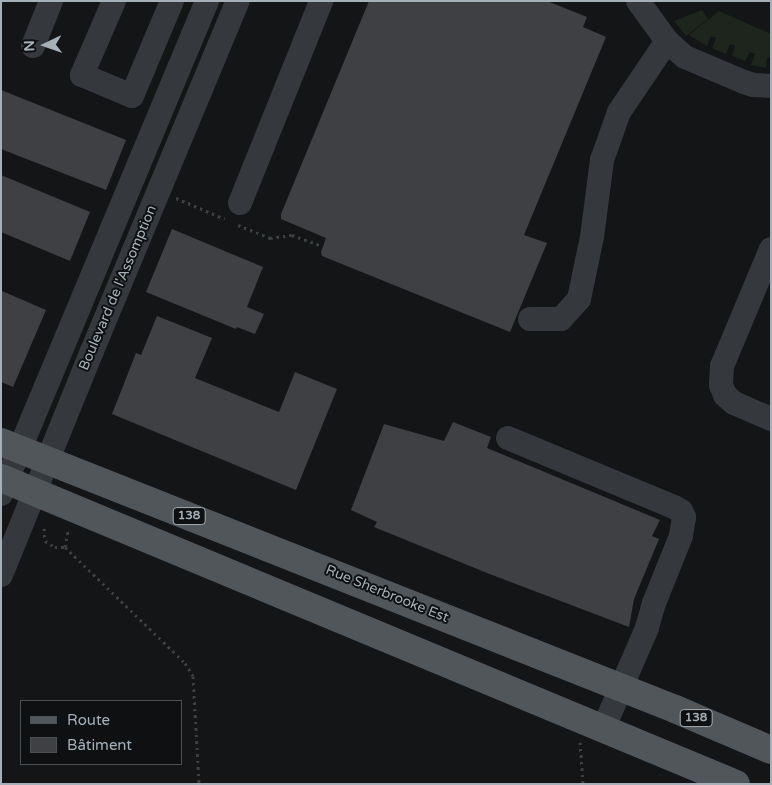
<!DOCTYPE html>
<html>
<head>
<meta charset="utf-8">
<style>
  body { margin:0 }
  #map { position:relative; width:772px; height:785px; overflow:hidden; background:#141517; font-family:"Varela Round",sans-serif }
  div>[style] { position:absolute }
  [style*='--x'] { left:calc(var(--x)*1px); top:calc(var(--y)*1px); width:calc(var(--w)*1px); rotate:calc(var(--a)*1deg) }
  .green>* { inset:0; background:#1d251c }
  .building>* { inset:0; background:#3e4044 }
  .path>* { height:3px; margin-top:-1.5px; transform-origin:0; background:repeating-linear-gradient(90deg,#3b4043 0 2.5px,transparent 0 6.5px) }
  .minor>* { height:24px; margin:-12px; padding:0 12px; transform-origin:12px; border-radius:12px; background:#35383c }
  .major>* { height:28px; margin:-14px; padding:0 14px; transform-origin:14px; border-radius:14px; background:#51565b }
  span { translate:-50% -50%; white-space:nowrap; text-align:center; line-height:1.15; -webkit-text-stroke:4px #0f1012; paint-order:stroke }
  .shield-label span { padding:1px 4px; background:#0f1012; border:1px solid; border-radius:4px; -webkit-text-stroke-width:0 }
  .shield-label { font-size:12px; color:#a5b0b8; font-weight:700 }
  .street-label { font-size:14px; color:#a5b0b8 }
  .frame { position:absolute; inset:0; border:2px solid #a5b0b8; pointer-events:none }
  .legend { position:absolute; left:20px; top:700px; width:162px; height:65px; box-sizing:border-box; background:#0f1012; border:1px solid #4b5054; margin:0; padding:6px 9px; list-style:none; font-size:15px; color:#a5b0b8 }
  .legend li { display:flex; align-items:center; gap:10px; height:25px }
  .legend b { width:25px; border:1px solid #4b5054 }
  .north { position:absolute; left:20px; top:20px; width:50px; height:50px; -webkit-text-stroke:4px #0f1012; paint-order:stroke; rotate:267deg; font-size:14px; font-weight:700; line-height:20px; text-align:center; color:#a5b0b8 }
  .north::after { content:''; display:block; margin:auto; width:18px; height:22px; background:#a5b0b8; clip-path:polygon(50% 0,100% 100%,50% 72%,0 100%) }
</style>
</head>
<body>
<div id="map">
  <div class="green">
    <i style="clip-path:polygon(702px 10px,708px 19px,686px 36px,674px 21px)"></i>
    <i style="clip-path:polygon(719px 11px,771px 34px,771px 57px,767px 58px,766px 68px,751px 65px,755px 54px,750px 52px,745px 61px,732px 56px,735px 46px,730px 44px,726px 54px,712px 48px,716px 38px,711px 36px,707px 46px,689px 35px)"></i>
  </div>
  <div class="building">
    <i style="clip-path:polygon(369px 1px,547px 1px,587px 17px,583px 27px,606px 37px,524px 235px,547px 243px,510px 332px,322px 256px,321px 252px,326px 238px,281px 219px,281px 214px)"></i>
    <i style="clip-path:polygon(1px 90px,126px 140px,106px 190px,1px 149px)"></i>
    <i style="clip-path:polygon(1px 175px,90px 212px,70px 261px,1px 232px)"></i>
    <i style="clip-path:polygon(172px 229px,263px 267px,247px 307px,264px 314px,255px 334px,237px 327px,236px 329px,146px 292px)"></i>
    <i style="clip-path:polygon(2px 291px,46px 310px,13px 387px,1px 382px)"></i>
    <i style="clip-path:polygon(157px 316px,212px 338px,195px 378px,279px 412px,295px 372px,337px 389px,296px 490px,112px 414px,136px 353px,141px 355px)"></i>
    <i style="clip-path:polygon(453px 422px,491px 437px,487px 448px,660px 520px,652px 536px,659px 539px,634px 599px,629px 627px,487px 573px,374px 527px,377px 522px,351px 510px,384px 424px,444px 441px)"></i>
  </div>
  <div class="path">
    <i style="--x:176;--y:198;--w:53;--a:23.2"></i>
    <i style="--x:238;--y:225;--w:35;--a:22"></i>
    <i style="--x:270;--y:238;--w:22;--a:-8"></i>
    <i style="--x:292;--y:235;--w:32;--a:20"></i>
    <i style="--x:44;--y:528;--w:13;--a:86"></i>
    <i style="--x:45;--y:541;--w:12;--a:31"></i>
    <i style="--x:55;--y:547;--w:10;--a:0"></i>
    <i style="--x:65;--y:547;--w:167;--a:44"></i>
    <i style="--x:185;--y:663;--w:15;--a:58"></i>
    <i style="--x:193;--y:676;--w:108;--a:86.8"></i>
    <i style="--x:65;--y:547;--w:16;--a:-79"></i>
    <i style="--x:580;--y:742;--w:42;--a:85.9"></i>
  </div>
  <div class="minor">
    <i style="--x:114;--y:1;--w:81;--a:113.4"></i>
    <i style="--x:82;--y:75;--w:54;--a:22.8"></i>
    <i style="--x:132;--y:96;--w:103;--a:-67.2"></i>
    <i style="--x:638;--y:1;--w:49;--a:54.1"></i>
    <i style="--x:667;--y:41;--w:24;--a:42"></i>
    <i style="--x:685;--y:57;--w:64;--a:23"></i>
    <i style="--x:744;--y:82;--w:9;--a:18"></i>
    <i style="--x:753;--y:85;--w:18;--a:3"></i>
    <i style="--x:33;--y:46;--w:48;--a:-68.2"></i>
    <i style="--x:240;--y:203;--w:218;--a:-68.1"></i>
    <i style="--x:771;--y:249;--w:127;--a:112.7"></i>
    <i style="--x:722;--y:366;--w:19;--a:93"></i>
    <i style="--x:721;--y:385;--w:11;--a:68"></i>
    <i style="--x:725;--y:395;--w:12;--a:42"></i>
    <i style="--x:734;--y:403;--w:40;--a:23.4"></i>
    <i style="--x:530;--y:319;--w:31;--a:0"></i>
    <i style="--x:561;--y:319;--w:27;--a:-48"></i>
    <i style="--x:579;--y:299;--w:63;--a:-78.2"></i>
    <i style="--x:592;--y:237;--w:78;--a:-82.6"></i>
    <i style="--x:602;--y:160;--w:51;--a:-70.5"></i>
    <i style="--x:619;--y:112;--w:86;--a:-55.9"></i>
    <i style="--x:508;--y:438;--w:180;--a:22.6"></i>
    <i style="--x:674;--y:507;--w:8;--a:30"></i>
    <i style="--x:681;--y:511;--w:7;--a:63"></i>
    <i style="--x:684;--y:517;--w:19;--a:99"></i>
    <i style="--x:681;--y:536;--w:72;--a:111.9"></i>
    <i style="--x:654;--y:603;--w:26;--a:106"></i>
    <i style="--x:647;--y:628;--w:110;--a:113.5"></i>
    <i style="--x:1;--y:494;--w:534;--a:-67.32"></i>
    <i style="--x:1;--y:575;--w:242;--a:-67.9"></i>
    <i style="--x:92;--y:351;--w:379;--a:-67.4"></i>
  </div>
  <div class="major">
    <i style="--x:1;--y:442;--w:725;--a:21.61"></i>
    <i style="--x:675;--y:709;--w:104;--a:23.1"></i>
    <i style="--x:1;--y:478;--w:796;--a:22.6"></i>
  </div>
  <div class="shield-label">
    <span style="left:189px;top:516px">138</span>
    <span style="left:696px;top:718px">138</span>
  </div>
  <div class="street-label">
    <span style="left:118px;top:288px;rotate:-67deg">Boulevard de l'Assomption</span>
    <span style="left:387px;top:594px;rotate:22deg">Rue Sherbrooke Est</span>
  </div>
  <div class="frame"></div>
  <ul class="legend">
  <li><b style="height:6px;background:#51565b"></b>Route</li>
  <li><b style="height:14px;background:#3e4044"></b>Bâtiment</li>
  </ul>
  <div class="north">N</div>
</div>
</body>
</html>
